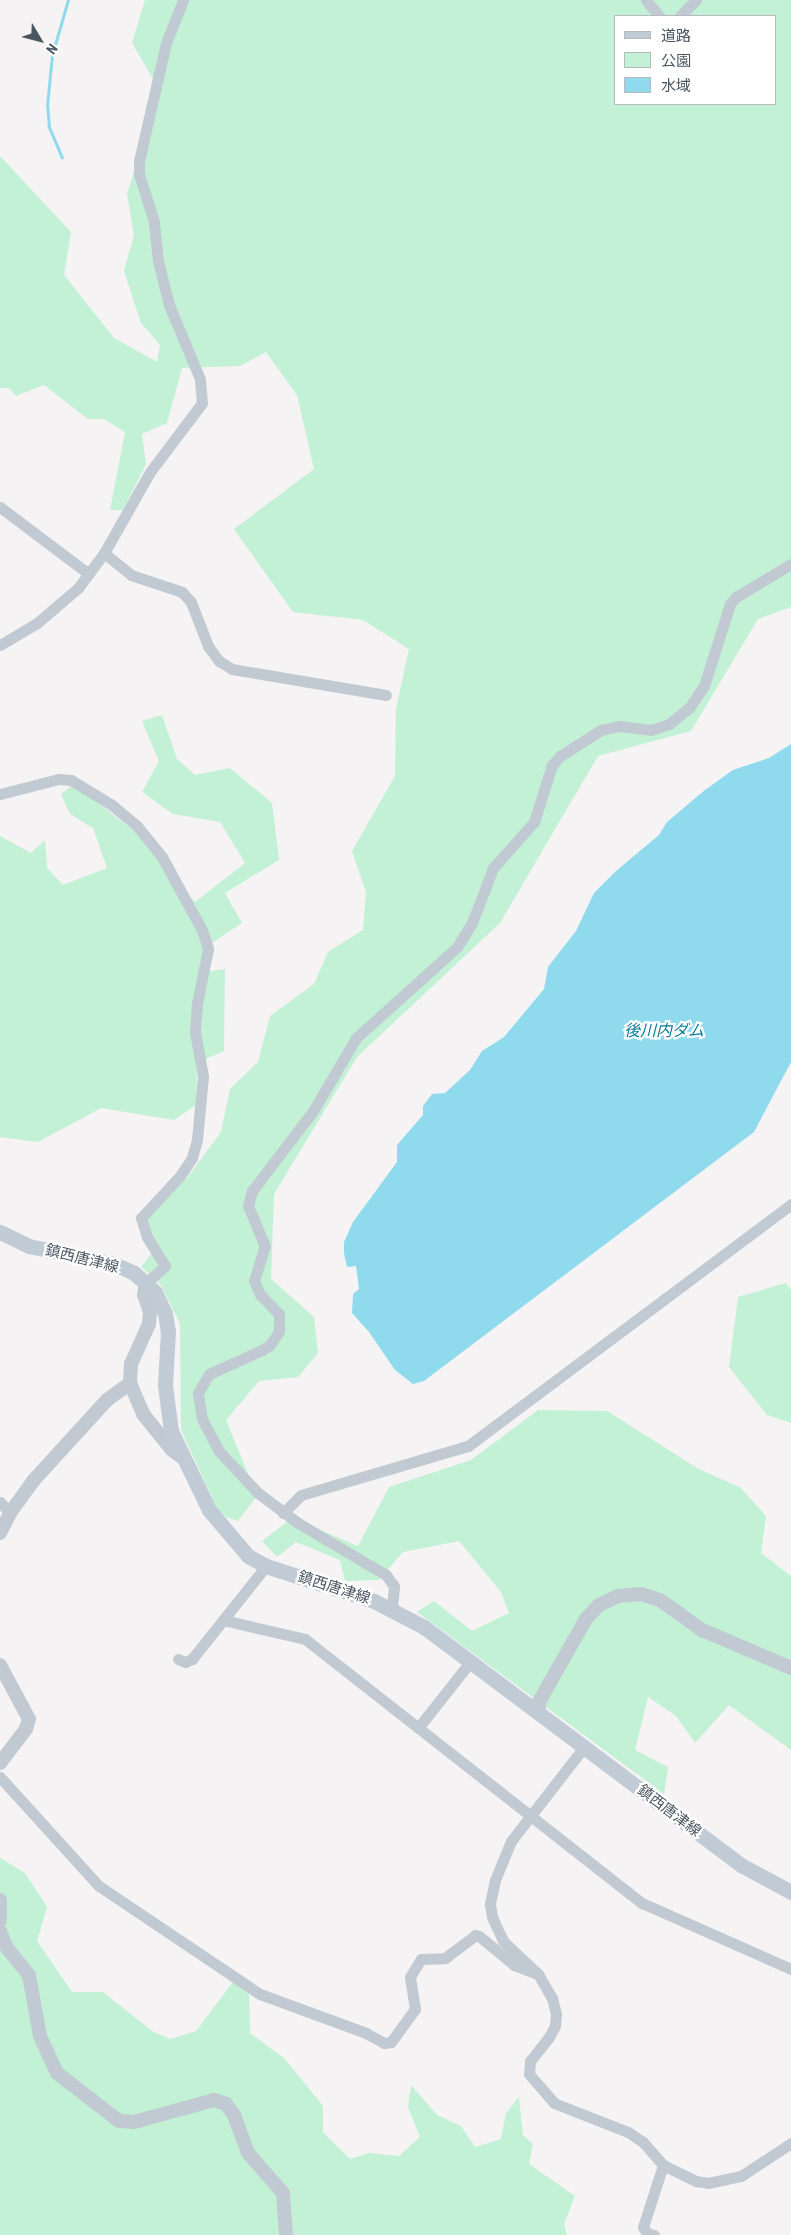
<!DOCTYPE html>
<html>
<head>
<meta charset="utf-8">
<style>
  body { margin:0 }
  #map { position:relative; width:791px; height:2235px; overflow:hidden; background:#f5f3f3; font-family:"Roboto Condensed","Noto Sans JP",sans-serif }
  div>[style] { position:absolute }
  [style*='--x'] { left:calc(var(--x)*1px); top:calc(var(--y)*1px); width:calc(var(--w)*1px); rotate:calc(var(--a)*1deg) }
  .green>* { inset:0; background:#c3f1d5 }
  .water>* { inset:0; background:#90daee }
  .stream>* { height:2.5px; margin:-1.25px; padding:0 1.25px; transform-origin:1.25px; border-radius:1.25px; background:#90daee }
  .minor>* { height:11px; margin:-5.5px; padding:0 5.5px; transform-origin:5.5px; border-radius:5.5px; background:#c1cad2 }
  .tertiary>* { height:14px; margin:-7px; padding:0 7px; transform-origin:7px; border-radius:7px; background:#c1cad2 }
  .secondary>* { height:15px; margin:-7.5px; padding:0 7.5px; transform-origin:7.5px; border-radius:7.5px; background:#c1cbd6 }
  span { translate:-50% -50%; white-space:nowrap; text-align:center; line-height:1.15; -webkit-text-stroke:4.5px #fff; paint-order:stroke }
  .street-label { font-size:15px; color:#4a5661 }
  .water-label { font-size:16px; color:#0c7c9b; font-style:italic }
  .legend { position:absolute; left:614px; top:15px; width:162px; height:90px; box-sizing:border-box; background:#fff; border:1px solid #b7bbc0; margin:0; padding:6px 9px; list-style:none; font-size:15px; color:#4a5661 }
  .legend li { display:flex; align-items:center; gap:10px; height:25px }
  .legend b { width:25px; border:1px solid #b7bbc0 }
  .north { position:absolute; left:15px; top:15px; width:50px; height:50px; -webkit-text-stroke:4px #fff; paint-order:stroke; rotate:127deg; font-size:14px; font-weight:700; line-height:20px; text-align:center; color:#4a5661 }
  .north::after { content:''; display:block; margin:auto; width:18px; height:22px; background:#4a5661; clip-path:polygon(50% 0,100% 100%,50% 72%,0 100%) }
</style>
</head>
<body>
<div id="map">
  <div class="green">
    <i style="clip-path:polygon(evenodd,145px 0,791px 0,791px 607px,758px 619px,691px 731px,598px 756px,500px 923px,357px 1057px,274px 1194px,271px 1279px,314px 1317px,318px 1353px,298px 1377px,259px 1381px,226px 1420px,257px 1496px,238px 1521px,220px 1515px,181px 1430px,180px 1324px,161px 1285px,141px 1267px,157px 1246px,144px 1222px,187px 1178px,221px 1132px,230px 1089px,258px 1062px,270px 1016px,314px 984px,328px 952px,363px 930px,366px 892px,352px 851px,395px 776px,396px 709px,409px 649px,363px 620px,293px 612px,234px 529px,314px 469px,297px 395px,266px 352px,240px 366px,182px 368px,167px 423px,142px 434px,146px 464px,123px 510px,110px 510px,125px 432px,104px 419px,88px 419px,44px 385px,16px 396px,9px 388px,0 388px,0 156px,71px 232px,64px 275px,114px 338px,157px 362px,160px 345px,141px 323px,124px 271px,134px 235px,127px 194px,159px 89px,132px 43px,145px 0,615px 16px,775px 16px,775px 104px,615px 104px,615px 16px)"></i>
    <i style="clip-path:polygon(162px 715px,177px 759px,195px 775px,230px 768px,272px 803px,279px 860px,225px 893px,242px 923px,203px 949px,203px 972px,225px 969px,224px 1051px,197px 1063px,196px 1105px,174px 1120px,101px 1108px,38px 1142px,0 1137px,0 836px,31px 853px,45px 840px,47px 868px,63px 885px,107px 868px,93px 828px,70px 814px,61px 794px,74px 784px,134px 831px,195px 902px,245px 863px,220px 822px,173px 814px,142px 792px,159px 761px,142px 721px)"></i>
    <i style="clip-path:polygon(786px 1283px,791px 1290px,791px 1423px,767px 1415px,729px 1367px,738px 1297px)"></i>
    <i style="clip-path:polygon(538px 1410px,607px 1411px,697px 1468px,741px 1488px,766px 1516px,761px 1553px,791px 1576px,791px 1750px,729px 1705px,695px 1743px,676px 1716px,648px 1697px,635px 1750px,668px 1767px,664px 1794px,417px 1612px,434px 1601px,472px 1631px,509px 1613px,501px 1592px,459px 1541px,403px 1552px,379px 1580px,345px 1581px,340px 1560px,296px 1542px,277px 1557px,262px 1541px,292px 1518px,358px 1546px,389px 1487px,471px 1460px)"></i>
    <i style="clip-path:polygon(0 1858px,25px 1873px,47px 1907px,37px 1941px,72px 1992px,103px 1992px,152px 2031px,170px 2039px,196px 2031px,233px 1982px,249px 1993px,250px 2033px,284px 2058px,323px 2106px,323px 2132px,350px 2159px,369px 2153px,399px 2156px,420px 2137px,408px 2107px,411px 2085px,437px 2115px,461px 2126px,475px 2147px,501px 2139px,506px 2113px,519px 2097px,523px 2135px,533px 2144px,529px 2164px,575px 2196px,564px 2224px,567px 2235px,0 2235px)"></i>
  </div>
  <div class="water">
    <i style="clip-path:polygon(791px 744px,791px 1062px,754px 1132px,424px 1381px,413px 1384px,395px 1370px,369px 1332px,352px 1313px,353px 1294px,359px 1289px,356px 1266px,347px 1267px,344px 1253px,344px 1242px,353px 1222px,397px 1162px,397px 1145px,423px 1115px,423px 1106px,432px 1094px,445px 1093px,470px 1070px,482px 1051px,504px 1037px,544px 989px,548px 967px,576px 931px,594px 893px,616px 871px,659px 835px,667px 822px,705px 790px,733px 770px,769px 758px)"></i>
  </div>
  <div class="stream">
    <i style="--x:62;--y:158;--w:34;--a:-113"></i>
    <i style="--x:49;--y:127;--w:21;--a:-95"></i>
    <i style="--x:47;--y:106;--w:51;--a:-84.4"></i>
    <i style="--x:52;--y:55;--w:57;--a:-73.8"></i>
  </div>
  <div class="minor">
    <i style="--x:646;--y:0;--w:21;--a:51"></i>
    <i style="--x:680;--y:16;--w:23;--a:-45"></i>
    <i style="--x:0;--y:507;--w:111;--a:37"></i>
    <i style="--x:104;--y:553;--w:35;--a:39"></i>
    <i style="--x:131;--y:575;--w:54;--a:18.4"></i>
    <i style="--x:182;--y:592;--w:13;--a:48"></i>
    <i style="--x:191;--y:602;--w:47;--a:68.9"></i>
    <i style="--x:208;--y:646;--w:19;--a:54"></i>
    <i style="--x:219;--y:661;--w:15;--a:32"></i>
    <i style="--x:232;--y:669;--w:156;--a:9.6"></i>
    <i style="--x:0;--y:645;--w:43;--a:-30.7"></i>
    <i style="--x:37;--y:623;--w:54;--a:-40.5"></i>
    <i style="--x:78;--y:588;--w:44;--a:-53.4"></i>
    <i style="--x:104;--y:553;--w:93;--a:-60.4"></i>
    <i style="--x:150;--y:472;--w:86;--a:-53"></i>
    <i style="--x:202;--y:403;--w:24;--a:-95"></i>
    <i style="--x:200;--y:379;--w:80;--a:-112.7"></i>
    <i style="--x:169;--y:305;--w:45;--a:-104"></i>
    <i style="--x:158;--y:261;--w:39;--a:-96"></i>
    <i style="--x:154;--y:222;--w:50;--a:-107.4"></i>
    <i style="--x:139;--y:174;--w:13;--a:-90"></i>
    <i style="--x:139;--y:161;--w:121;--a:-77.1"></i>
    <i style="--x:166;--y:43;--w:46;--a:-68.4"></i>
    <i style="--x:0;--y:794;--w:61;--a:-14.3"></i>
    <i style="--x:59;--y:779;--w:12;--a:5"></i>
    <i style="--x:71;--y:780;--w:48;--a:31.4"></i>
    <i style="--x:112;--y:805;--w:33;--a:40"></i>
    <i style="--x:137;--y:826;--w:40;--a:51"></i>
    <i style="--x:162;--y:857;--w:83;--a:61.3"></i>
    <i style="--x:202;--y:930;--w:20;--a:72"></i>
    <i style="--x:208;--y:949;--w:55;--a:101.5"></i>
    <i style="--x:197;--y:1003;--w:29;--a:94"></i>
    <i style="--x:195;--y:1032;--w:45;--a:79.7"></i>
    <i style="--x:203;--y:1076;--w:64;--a:95.4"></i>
    <i style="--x:197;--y:1140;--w:19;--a:106"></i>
    <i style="--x:192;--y:1158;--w:23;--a:124"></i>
    <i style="--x:179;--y:1177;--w:56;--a:132.8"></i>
    <i style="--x:141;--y:1218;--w:20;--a:72"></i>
    <i style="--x:147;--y:1237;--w:34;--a:58"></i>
    <i style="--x:165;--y:1266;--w:25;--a:138"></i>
    <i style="--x:0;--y:1502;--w:15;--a:48"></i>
    <i style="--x:283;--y:1513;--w:25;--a:-45"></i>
    <i style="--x:301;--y:1495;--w:174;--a:-16.4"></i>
    <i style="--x:468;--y:1446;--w:404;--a:-36.8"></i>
    <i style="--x:392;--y:1609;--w:23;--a:-85"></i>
    <i style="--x:394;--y:1586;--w:14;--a:-126"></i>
    <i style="--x:386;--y:1575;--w:102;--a:-149.4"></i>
    <i style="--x:298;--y:1523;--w:50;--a:-143.1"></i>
    <i style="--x:258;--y:1493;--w:57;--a:-132.9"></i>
    <i style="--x:219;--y:1451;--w:36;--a:-118"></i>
    <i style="--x:202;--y:1419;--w:26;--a:-99"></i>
    <i style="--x:198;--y:1393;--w:22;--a:-60"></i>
    <i style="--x:209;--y:1374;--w:58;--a:-24.4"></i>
    <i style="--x:262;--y:1350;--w:9;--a:-32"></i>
    <i style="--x:270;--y:1345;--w:17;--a:-57"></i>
    <i style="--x:279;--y:1331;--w:17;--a:-90"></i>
    <i style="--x:279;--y:1314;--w:28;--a:-134"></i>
    <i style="--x:260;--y:1294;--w:14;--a:-115"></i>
    <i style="--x:254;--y:1281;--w:37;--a:-73"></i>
    <i style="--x:265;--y:1246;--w:43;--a:-113"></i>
    <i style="--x:248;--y:1206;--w:16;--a:-75"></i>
    <i style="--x:252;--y:1191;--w:101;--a:-52.7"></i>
    <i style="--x:313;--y:1111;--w:85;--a:-59.5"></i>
    <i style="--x:356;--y:1038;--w:136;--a:-42"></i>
    <i style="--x:457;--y:947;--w:28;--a:-58"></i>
    <i style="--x:472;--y:923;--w:59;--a:-69.1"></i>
    <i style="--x:493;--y:868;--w:62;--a:-48.3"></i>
    <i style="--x:534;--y:822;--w:60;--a:-72.5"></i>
    <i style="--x:552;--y:765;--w:12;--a:-48"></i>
    <i style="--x:560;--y:756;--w:49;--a:-32.4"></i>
    <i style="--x:601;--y:730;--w:18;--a:-13"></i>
    <i style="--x:619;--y:726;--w:32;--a:7"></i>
    <i style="--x:651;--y:730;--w:19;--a:-18"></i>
    <i style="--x:669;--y:724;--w:26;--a:-39"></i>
    <i style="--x:689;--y:708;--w:27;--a:-56"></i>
    <i style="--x:704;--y:686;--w:86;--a:-72.4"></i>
    <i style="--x:730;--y:604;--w:9;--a:-49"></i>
    <i style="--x:736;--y:597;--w:64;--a:-31"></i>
    <i style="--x:223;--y:1620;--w:84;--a:13"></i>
    <i style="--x:305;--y:1639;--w:428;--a:38.1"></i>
    <i style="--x:642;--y:1903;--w:163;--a:23.9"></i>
    <i style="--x:178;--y:1659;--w:8;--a:23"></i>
    <i style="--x:185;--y:1662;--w:8;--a:-23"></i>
    <i style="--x:192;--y:1659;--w:119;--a:-51.5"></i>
    <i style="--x:418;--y:1728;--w:79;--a:-51.7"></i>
    <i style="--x:584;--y:1747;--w:119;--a:127.8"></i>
    <i style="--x:511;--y:1841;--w:42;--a:112.3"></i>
    <i style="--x:495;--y:1880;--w:25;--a:102"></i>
    <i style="--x:490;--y:1904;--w:13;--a:81"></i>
    <i style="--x:492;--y:1917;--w:26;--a:65"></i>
    <i style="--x:503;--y:1941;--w:48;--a:43.3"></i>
    <i style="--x:538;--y:1974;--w:28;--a:60"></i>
    <i style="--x:552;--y:1998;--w:16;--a:76"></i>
    <i style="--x:556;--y:2014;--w:12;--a:95"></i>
    <i style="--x:555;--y:2026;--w:13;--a:119"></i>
    <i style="--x:549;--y:2037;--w:31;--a:128"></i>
    <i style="--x:530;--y:2061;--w:13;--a:94"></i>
    <i style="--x:529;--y:2074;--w:38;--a:49"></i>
    <i style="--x:554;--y:2103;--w:79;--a:21.4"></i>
    <i style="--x:628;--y:2132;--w:18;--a:34"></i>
    <i style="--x:643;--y:2142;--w:30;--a:49"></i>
    <i style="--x:663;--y:2165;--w:37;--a:26"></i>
    <i style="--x:696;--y:2181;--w:12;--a:9"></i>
    <i style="--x:708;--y:2183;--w:34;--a:-12"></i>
    <i style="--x:741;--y:2176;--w:60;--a:-33.4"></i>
    <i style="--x:0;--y:1777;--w:147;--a:47.8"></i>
    <i style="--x:99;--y:1886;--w:194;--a:33.9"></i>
    <i style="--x:260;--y:1994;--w:113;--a:20.2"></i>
    <i style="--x:366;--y:2033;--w:21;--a:29"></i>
    <i style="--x:384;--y:2043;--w:7;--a:-8"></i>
    <i style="--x:391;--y:2042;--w:41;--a:-54"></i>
    <i style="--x:415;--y:2009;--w:32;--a:-99"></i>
    <i style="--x:410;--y:1977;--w:21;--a:-59"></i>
    <i style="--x:421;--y:1959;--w:24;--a:-2"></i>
    <i style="--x:445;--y:1958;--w:38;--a:-37"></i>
    <i style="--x:475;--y:1935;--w:4;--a:14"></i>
    <i style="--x:479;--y:1936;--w:45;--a:39.6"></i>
    <i style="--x:514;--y:1965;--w:26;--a:21"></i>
    <i style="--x:654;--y:2235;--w:7;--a:-164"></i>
    <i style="--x:647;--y:2233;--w:7;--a:-124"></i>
    <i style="--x:643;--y:2227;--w:65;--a:-72.1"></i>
  </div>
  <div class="tertiary">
    <i style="--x:130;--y:1383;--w:34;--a:67"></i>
    <i style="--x:143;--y:1414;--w:46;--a:51.1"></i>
    <i style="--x:172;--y:1450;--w:15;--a:37"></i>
    <i style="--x:0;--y:1533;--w:22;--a:-63"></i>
    <i style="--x:10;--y:1513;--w:39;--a:-54"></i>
    <i style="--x:33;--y:1481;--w:110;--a:-47.6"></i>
    <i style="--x:107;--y:1400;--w:29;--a:-36"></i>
    <i style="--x:130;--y:1383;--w:19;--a:-87"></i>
    <i style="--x:131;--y:1364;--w:44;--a:-65.8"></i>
    <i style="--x:149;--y:1324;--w:12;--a:-85"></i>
    <i style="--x:150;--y:1312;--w:18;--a:-109"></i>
    <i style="--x:144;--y:1295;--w:12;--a:-81"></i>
    <i style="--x:0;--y:1665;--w:61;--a:61.8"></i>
    <i style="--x:29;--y:1719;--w:10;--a:107"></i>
    <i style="--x:26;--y:1729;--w:43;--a:127.4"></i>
    <i style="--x:538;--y:1712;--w:12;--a:-81"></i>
    <i style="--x:540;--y:1700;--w:93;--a:-60.4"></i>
    <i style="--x:586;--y:1619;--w:19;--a:-47"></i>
    <i style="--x:599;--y:1605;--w:21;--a:-25"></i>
    <i style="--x:618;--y:1596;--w:23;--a:-5"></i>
    <i style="--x:641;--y:1594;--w:20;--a:18"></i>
    <i style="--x:660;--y:1600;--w:52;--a:35.5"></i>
    <i style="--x:702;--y:1630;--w:97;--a:23.1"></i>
    <i style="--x:0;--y:1900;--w:20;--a:90"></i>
    <i style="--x:0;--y:1931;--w:18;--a:68"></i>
    <i style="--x:7;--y:1948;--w:35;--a:51"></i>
    <i style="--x:29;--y:1975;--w:62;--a:79.8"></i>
    <i style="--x:40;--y:2036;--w:41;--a:65.3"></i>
    <i style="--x:57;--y:2073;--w:78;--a:37.7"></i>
    <i style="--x:119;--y:2121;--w:15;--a:4"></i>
    <i style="--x:134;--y:2122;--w:83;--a:-15.4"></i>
    <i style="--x:214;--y:2100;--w:13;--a:18"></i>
    <i style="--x:226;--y:2104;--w:14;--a:54"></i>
    <i style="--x:234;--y:2115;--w:40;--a:69.8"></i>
    <i style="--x:248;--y:2153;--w:53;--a:48.8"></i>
    <i style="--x:283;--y:2193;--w:42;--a:85.9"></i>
  </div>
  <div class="secondary">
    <i style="--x:0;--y:1232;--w:32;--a:26"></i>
    <i style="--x:29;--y:1246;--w:87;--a:12"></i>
    <i style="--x:114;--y:1264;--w:22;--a:24"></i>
    <i style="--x:134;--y:1273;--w:28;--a:42"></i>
    <i style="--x:155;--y:1292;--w:23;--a:65"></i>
    <i style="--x:165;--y:1313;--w:18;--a:81"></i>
    <i style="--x:168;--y:1331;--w:54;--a:93.2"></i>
    <i style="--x:165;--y:1385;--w:46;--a:82.6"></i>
    <i style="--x:171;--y:1431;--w:88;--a:64.3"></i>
    <i style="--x:209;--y:1510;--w:60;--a:49.7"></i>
    <i style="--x:248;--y:1556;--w:21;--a:29"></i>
    <i style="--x:266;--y:1566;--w:114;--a:18"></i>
    <i style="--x:374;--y:1601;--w:56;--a:27.5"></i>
    <i style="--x:424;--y:1627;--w:396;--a:36.9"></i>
    <i style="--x:741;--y:1865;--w:57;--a:28.4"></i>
  </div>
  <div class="street-label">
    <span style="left:82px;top:1259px;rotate:14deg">鎮西唐津線</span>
    <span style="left:334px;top:1588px;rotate:18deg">鎮西唐津線</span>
    <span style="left:669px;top:1811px;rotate:37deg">鎮西唐津線</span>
  </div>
  <div class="water-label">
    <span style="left:664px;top:1031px">後川内ダム</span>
  </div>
  <ul class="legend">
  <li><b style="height:6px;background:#c1cbd6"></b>道路</li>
  <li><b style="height:14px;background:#c3f1d5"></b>公園</li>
  <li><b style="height:14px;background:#90daee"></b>水域</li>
  </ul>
  <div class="north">N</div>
</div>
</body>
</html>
